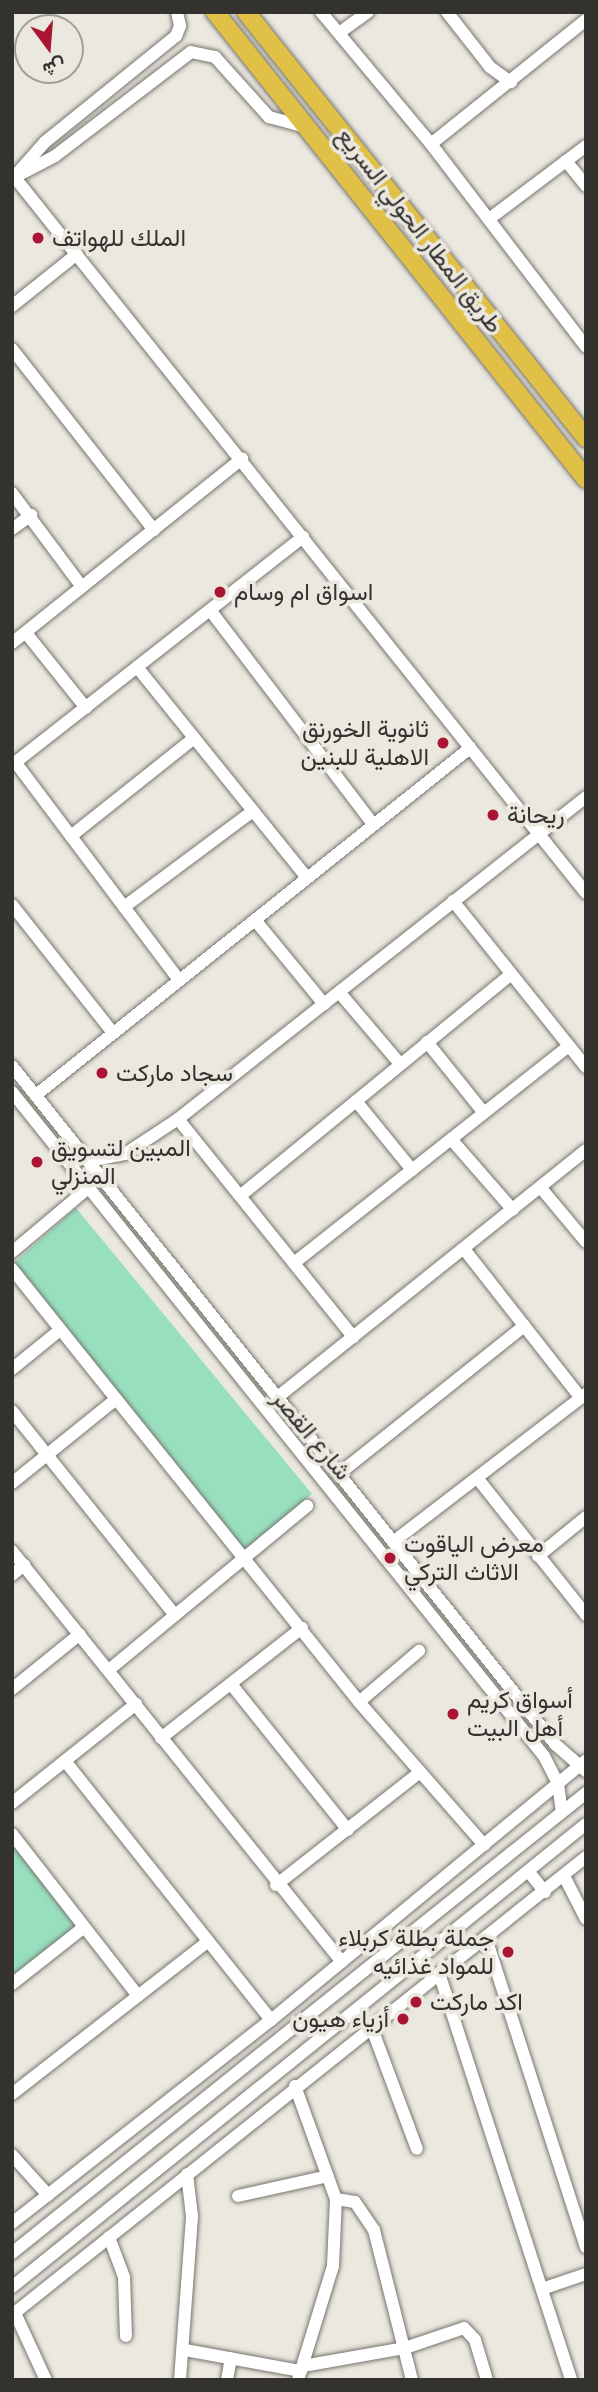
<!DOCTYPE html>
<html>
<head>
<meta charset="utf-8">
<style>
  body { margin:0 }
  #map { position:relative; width:598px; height:2392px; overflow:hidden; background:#ebe8e0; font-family:Figtree,Vazirmatn,sans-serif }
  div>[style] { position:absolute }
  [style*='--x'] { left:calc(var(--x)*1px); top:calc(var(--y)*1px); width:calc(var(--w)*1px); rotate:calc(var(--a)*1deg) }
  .green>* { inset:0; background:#98dfbf }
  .roads { filter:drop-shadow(0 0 2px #77756d) drop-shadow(0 0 2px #77756d) }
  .minor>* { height:12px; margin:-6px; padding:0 6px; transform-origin:6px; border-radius:6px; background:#fff }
  .highway>* { height:18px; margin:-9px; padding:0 9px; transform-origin:9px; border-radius:9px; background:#e0c046 }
  .dots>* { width:19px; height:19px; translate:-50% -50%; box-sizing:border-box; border:4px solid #ebe8e0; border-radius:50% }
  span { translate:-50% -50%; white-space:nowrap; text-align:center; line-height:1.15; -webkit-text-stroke:7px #ebe8e0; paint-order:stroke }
  .street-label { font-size:24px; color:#33322f }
  .poi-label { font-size:24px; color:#33322f }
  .left { translate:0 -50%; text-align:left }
  .right { translate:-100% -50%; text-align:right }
  .frame { position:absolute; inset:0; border:14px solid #33322f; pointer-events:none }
  .north { position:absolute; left:14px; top:14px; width:70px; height:70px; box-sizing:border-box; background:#ebe8e0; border:2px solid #a19f99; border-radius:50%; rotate:164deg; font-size:19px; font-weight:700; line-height:28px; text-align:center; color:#33322f }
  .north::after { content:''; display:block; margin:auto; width:24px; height:32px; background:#ab1534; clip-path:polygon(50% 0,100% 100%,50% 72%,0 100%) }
</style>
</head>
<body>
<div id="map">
  <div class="green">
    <i style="clip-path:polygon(76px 1208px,312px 1494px,244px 1551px,15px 1262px)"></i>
    <i style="clip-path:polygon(12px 1841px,75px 1926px,12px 1978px)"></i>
  </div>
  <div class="roads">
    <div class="minor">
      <i style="--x:321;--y:12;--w:172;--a:50.2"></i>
      <i style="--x:431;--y:144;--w:255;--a:52.6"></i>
      <i style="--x:447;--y:12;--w:70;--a:52"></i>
      <i style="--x:490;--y:67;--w:26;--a:36"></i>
      <i style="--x:339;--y:33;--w:36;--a:-36"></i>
      <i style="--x:431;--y:144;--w:198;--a:-38.7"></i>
      <i style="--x:566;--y:161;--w:32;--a:51"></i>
      <i style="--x:12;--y:174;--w:920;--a:51.4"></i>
      <i style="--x:15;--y:176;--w:45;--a:-48.6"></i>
      <i style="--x:45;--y:142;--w:169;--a:-39"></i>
      <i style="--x:176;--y:36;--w:11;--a:-68"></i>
      <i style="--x:180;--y:26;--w:14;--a:-102"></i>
      <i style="--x:15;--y:177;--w:45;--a:-27.7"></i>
      <i style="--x:55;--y:156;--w:171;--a:-37.4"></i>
      <i style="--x:191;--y:52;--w:25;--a:12"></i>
      <i style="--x:215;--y:57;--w:81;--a:48"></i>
      <i style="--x:269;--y:117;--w:39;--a:15"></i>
      <i style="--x:489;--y:219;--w:121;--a:-37"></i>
      <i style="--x:12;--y:306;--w:83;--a:-38.7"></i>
      <i style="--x:12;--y:349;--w:230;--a:51.9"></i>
      <i style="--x:12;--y:493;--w:117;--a:53.3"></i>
      <i style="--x:12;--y:529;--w:24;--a:-36"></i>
      <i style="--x:210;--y:610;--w:270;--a:52.7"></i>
      <i style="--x:26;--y:633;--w:96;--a:51.3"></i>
      <i style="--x:12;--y:643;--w:295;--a:-38.7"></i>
      <i style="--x:137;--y:667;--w:271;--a:51.1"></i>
      <i style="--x:16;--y:763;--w:271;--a:53.1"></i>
      <i style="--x:12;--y:765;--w:370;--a:-38.1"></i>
      <i style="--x:71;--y:836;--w:157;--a:-38.5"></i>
      <i style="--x:453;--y:901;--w:213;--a:51.3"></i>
      <i style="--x:12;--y:905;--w:163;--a:51.7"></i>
      <i style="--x:124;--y:907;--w:161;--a:-36.7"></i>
      <i style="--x:255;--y:920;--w:109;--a:50.6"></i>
      <i style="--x:339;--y:992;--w:94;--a:49.7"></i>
      <i style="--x:427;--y:1042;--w:91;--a:51.2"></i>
      <i style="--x:12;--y:1066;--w:870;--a:51.3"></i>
      <i style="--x:556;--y:1745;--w:40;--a:41"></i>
      <i style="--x:12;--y:1092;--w:851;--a:51.3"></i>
      <i style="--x:544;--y:1756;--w:31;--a:63"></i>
      <i style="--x:558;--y:1784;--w:28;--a:82"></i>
      <i style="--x:36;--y:1095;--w:556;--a:-38.64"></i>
      <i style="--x:356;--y:1101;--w:89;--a:50.9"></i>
      <i style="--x:178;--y:1119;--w:280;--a:51.2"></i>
      <i style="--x:451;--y:1139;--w:94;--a:48.9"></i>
      <i style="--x:89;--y:1161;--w:37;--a:-11"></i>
      <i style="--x:125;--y:1154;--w:64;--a:-33.4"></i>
      <i style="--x:178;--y:1119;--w:520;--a:-38.28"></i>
      <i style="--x:541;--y:1188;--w:70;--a:50.2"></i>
      <i style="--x:240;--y:1196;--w:350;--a:-39.3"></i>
      <i style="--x:464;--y:1249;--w:189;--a:51.9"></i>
      <i style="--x:12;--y:1252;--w:98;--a:-40"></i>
      <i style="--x:294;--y:1263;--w:350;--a:-38.3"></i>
      <i style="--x:12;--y:1269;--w:555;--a:51.29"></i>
      <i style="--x:359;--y:1702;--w:190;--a:48.8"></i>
      <i style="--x:12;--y:1369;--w:62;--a:-39.1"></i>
      <i style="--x:279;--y:1396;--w:393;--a:-38.7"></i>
      <i style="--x:12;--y:1411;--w:261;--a:51.4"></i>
      <i style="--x:340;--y:1473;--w:236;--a:-38.6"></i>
      <i style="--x:478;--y:1479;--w:174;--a:51.5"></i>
      <i style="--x:12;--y:1483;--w:132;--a:-38.9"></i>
      <i style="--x:393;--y:1542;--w:243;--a:-37.5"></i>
      <i style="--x:12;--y:1551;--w:527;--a:51.24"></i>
      <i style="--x:538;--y:1556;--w:62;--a:-39.1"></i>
      <i style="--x:12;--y:1575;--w:16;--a:-40"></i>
      <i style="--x:110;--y:1669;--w:256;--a:-39.6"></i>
      <i style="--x:231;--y:1684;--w:187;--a:51.3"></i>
      <i style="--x:12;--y:1689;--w:87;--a:-39"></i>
      <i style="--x:359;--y:1702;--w:79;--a:-40.4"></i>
      <i style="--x:161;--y:1738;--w:179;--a:-38"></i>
      <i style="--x:65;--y:1761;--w:331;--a:51.5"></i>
      <i style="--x:12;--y:1803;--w:159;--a:-38.6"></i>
      <i style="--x:12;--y:1834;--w:205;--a:52.1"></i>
      <i style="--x:528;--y:1871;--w:27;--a:51"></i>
      <i style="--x:564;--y:1876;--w:48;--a:62.9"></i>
      <i style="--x:276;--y:1885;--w:183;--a:-38.1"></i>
      <i style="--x:486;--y:1938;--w:325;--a:72.1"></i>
      <i style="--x:439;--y:1973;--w:428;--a:72"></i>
      <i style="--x:12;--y:1984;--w:90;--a:-38.3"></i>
      <i style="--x:371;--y:2026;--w:131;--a:69.5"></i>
      <i style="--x:295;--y:2086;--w:120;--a:70.1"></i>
      <i style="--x:336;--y:2199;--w:67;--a:92.6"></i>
      <i style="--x:333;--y:2266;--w:119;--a:107.1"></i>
      <i style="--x:12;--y:2094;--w:246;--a:-37.9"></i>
      <i style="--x:12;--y:2155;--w:54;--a:48"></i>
      <i style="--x:238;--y:2196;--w:92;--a:-12.5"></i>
      <i style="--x:336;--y:2199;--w:19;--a:9"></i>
      <i style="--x:355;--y:2202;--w:34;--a:56"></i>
      <i style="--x:374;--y:2230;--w:155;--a:75.8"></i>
      <i style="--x:12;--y:2223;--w:329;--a:-38.1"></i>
      <i style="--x:271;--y:2020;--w:408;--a:-39.5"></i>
      <i style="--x:109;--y:2237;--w:43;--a:69.4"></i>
      <i style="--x:124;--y:2277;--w:59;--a:88.1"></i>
      <i style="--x:12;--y:2253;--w:736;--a:-38.71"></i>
      <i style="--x:12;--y:2287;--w:737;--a:-38.89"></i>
      <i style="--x:542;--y:2289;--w:46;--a:-18.8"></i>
      <i style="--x:15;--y:2313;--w:74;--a:65.2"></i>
      <i style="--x:12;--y:2315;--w:734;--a:-38.59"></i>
      <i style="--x:185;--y:2350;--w:118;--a:10.3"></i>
      <i style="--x:303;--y:2366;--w:104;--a:-10"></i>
      <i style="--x:405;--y:2348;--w:62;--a:-18.7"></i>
      <i style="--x:464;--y:2328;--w:16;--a:47"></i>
      <i style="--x:475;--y:2340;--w:42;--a:73.3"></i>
      <i style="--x:180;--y:2380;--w:164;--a:-85.8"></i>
      <i style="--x:192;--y:2216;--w:42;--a:-96.8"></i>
      <i style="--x:227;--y:2380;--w:22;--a:-80"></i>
    </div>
    <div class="highway">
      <i style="--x:215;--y:12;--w:596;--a:51.54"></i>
      <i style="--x:246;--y:12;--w:545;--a:51.41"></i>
    </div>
  </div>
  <div class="dots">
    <i style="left:38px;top:238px;background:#ab1534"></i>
    <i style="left:220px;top:592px;background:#ab1534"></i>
    <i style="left:443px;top:743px;background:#ab1534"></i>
    <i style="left:493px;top:815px;background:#ab1534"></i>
    <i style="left:102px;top:1073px;background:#ab1534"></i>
    <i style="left:37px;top:1162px;background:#ab1534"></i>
    <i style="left:390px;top:1558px;background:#ab1534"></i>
    <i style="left:453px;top:1714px;background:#ab1534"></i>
    <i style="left:508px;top:1952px;background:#ab1534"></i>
    <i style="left:416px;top:2002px;background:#ab1534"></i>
    <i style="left:403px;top:2019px;background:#ab1534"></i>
  </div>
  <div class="street-label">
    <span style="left:420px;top:230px;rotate:52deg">طريق المطار الحولي السريع</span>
    <span style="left:312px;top:1435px;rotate:50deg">شارع القصر</span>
  </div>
  <div class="poi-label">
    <span class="left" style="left:52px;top:238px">الملك للهواتف</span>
    <span class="left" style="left:234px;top:592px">اسواق ام وسام</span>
    <span class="right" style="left:429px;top:743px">ثانوية الخورنق<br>الاهلية للبنين</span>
    <span class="left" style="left:507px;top:815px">ريحانة</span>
    <span class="left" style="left:116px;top:1073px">سجاد ماركت</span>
    <span class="left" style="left:51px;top:1162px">المبين لتسويق<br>المنزلي</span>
    <span class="left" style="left:404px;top:1558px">معرض الياقوت<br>الاثاث التركي</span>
    <span class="left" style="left:467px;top:1714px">أسواق كريم<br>أهل البيت</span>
    <span class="right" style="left:494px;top:1952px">جملة بطلة كربلاء<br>للمواد غذائيه</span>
    <span class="left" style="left:430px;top:2002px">اكد ماركت</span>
    <span class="right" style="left:389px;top:2019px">أزياء هيون</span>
  </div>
  <div class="frame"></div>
  <div class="north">ش</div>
</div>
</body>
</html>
